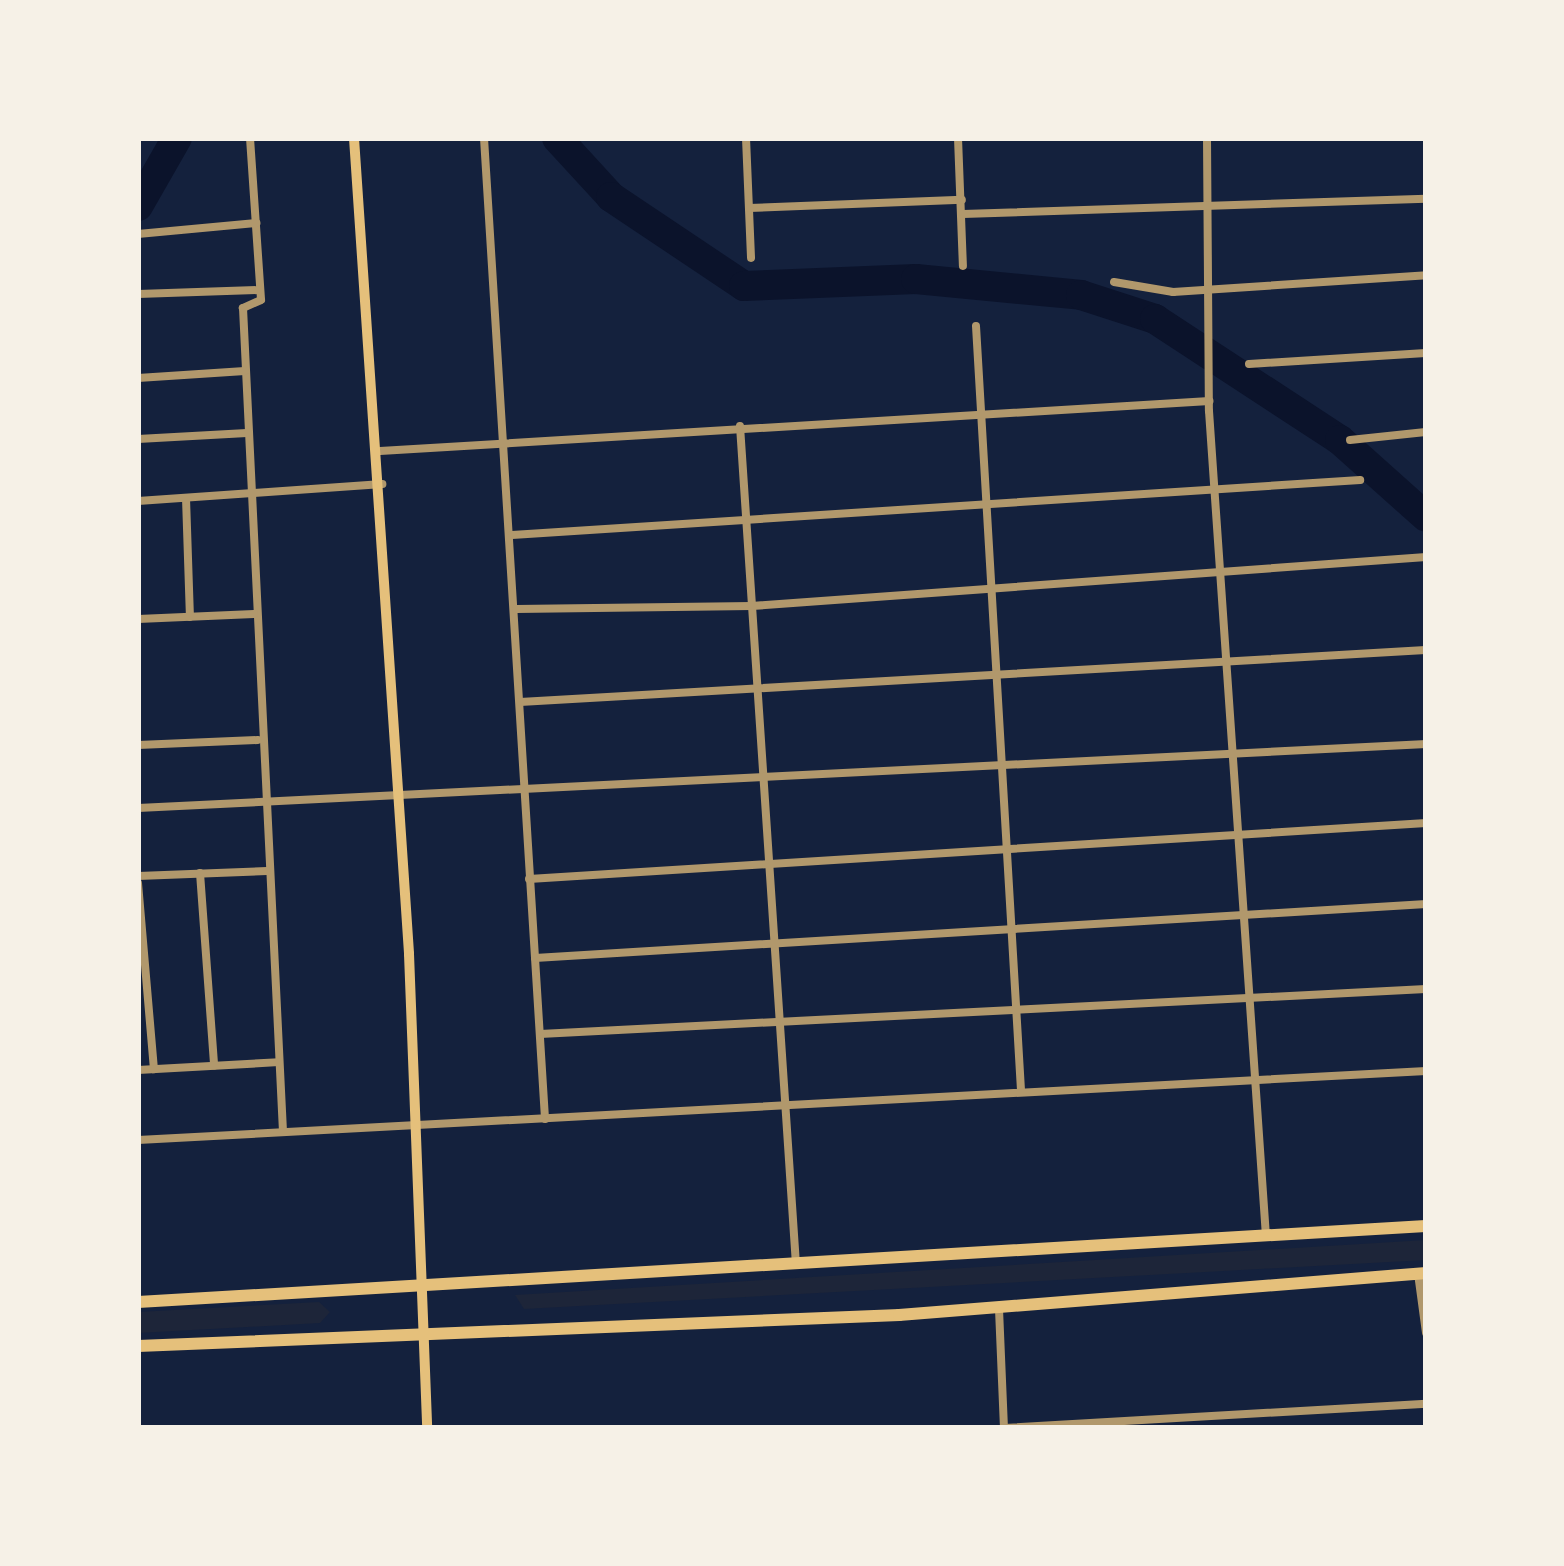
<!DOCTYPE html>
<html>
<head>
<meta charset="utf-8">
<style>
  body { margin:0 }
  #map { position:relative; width:1564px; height:1566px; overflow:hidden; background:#14213d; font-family:"Zilla Slab",serif }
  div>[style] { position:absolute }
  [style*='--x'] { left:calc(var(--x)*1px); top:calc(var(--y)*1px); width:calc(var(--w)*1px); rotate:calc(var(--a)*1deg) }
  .green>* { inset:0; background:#1d2539 }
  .river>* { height:30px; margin:-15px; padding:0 15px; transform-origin:15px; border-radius:15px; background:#0b132b }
  .minor>* { height:8px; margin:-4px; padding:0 4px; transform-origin:4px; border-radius:4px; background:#b1986c }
  .tertiary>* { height:9px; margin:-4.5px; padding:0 4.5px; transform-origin:4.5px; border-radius:4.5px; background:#b1986c }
  .secondary>* { height:10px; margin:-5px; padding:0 5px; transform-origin:5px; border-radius:5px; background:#e5c07b }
  .primary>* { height:12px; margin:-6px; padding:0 6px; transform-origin:6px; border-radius:6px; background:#e5c07b }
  span { translate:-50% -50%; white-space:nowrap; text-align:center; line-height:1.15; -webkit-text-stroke:12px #f6f1e7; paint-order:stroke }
  .frame { position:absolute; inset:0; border:141px solid #f6f1e7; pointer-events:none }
</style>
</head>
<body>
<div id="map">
  <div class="green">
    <i style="clip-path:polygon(1426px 1240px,1426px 1260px,524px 1309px,515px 1295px)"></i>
    <i style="clip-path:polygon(319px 1302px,330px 1312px,320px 1323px,138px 1333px,138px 1312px)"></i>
  </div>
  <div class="river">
    <i style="--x:557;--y:138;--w:80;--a:47.5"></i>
    <i style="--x:611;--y:197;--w:160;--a:33.8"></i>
    <i style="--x:744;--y:286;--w:172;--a:-2.3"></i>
    <i style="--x:916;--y:279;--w:166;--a:5.5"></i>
    <i style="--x:1081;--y:295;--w:78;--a:18"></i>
    <i style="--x:1155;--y:319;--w:221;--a:33.2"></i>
    <i style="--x:1340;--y:440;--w:115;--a:41.8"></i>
    <i style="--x:138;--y:206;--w:78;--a:-60.2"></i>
  </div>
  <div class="minor">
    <i style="--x:250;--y:138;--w:162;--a:86.1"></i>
    <i style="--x:261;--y:300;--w:20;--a:156"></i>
    <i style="--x:243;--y:308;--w:825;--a:87.22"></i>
    <i style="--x:484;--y:138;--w:983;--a:86.44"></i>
    <i style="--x:746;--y:138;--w:120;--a:87.6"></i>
    <i style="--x:958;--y:138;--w:128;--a:87.8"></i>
    <i style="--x:1207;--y:138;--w:273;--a:89.6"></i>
    <i style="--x:1209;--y:411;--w:827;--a:86.05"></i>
    <i style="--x:749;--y:208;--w:213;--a:-2.2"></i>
    <i style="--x:963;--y:214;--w:463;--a:-1.9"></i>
    <i style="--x:138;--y:234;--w:119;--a:-5.3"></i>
    <i style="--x:1114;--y:282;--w:60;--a:9.6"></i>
    <i style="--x:1173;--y:292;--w:254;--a:-3.8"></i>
    <i style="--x:138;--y:294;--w:122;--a:-1.9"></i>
    <i style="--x:976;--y:326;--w:766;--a:86.63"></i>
    <i style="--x:1249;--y:364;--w:177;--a:-3.6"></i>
    <i style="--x:138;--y:378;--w:107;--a:-3.7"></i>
    <i style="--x:740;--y:426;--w:840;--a:86.18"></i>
    <i style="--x:138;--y:439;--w:109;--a:-3.2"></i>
    <i style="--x:1350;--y:440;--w:76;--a:-6"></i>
    <i style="--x:380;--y:451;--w:831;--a:-3.45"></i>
    <i style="--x:186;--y:498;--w:119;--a:88.1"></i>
    <i style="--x:138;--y:501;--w:245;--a:-4"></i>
    <i style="--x:512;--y:535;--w:850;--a:-3.71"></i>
    <i style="--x:516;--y:609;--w:236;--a:-0.7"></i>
    <i style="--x:752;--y:606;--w:676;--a:-4.16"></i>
    <i style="--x:138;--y:619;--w:116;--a:-2.5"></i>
    <i style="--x:520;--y:702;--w:907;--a:-3.28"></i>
    <i style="--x:138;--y:745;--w:120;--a:-2.4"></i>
    <i style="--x:138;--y:808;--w:1290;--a:-2.84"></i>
    <i style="--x:200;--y:873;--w:193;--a:85.8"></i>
    <i style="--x:138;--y:876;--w:129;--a:-2.2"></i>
    <i style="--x:529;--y:879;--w:899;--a:-3.57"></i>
    <i style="--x:138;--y:883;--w:187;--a:85.1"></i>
    <i style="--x:535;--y:958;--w:893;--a:-3.47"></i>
    <i style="--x:540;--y:1034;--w:887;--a:-2.91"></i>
    <i style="--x:138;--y:1070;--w:141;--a:-3.2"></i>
    <i style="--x:138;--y:1140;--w:1290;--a:-3.07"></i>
    <i style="--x:999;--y:1309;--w:119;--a:87.6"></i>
    <i style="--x:1005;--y:1428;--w:422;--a:-3.3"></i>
  </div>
  <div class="tertiary">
    <i style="--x:1418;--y:1273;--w:60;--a:82.3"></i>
  </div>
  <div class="secondary">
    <i style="--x:354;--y:138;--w:818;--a:86.14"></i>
    <i style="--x:409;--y:954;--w:474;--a:87.8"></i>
  </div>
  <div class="primary">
    <i style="--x:138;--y:1302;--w:1290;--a:-3.38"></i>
    <i style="--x:138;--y:1346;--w:762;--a:-2.33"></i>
    <i style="--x:899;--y:1315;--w:529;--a:-4.56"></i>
  </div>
  <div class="frame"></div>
</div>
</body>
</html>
